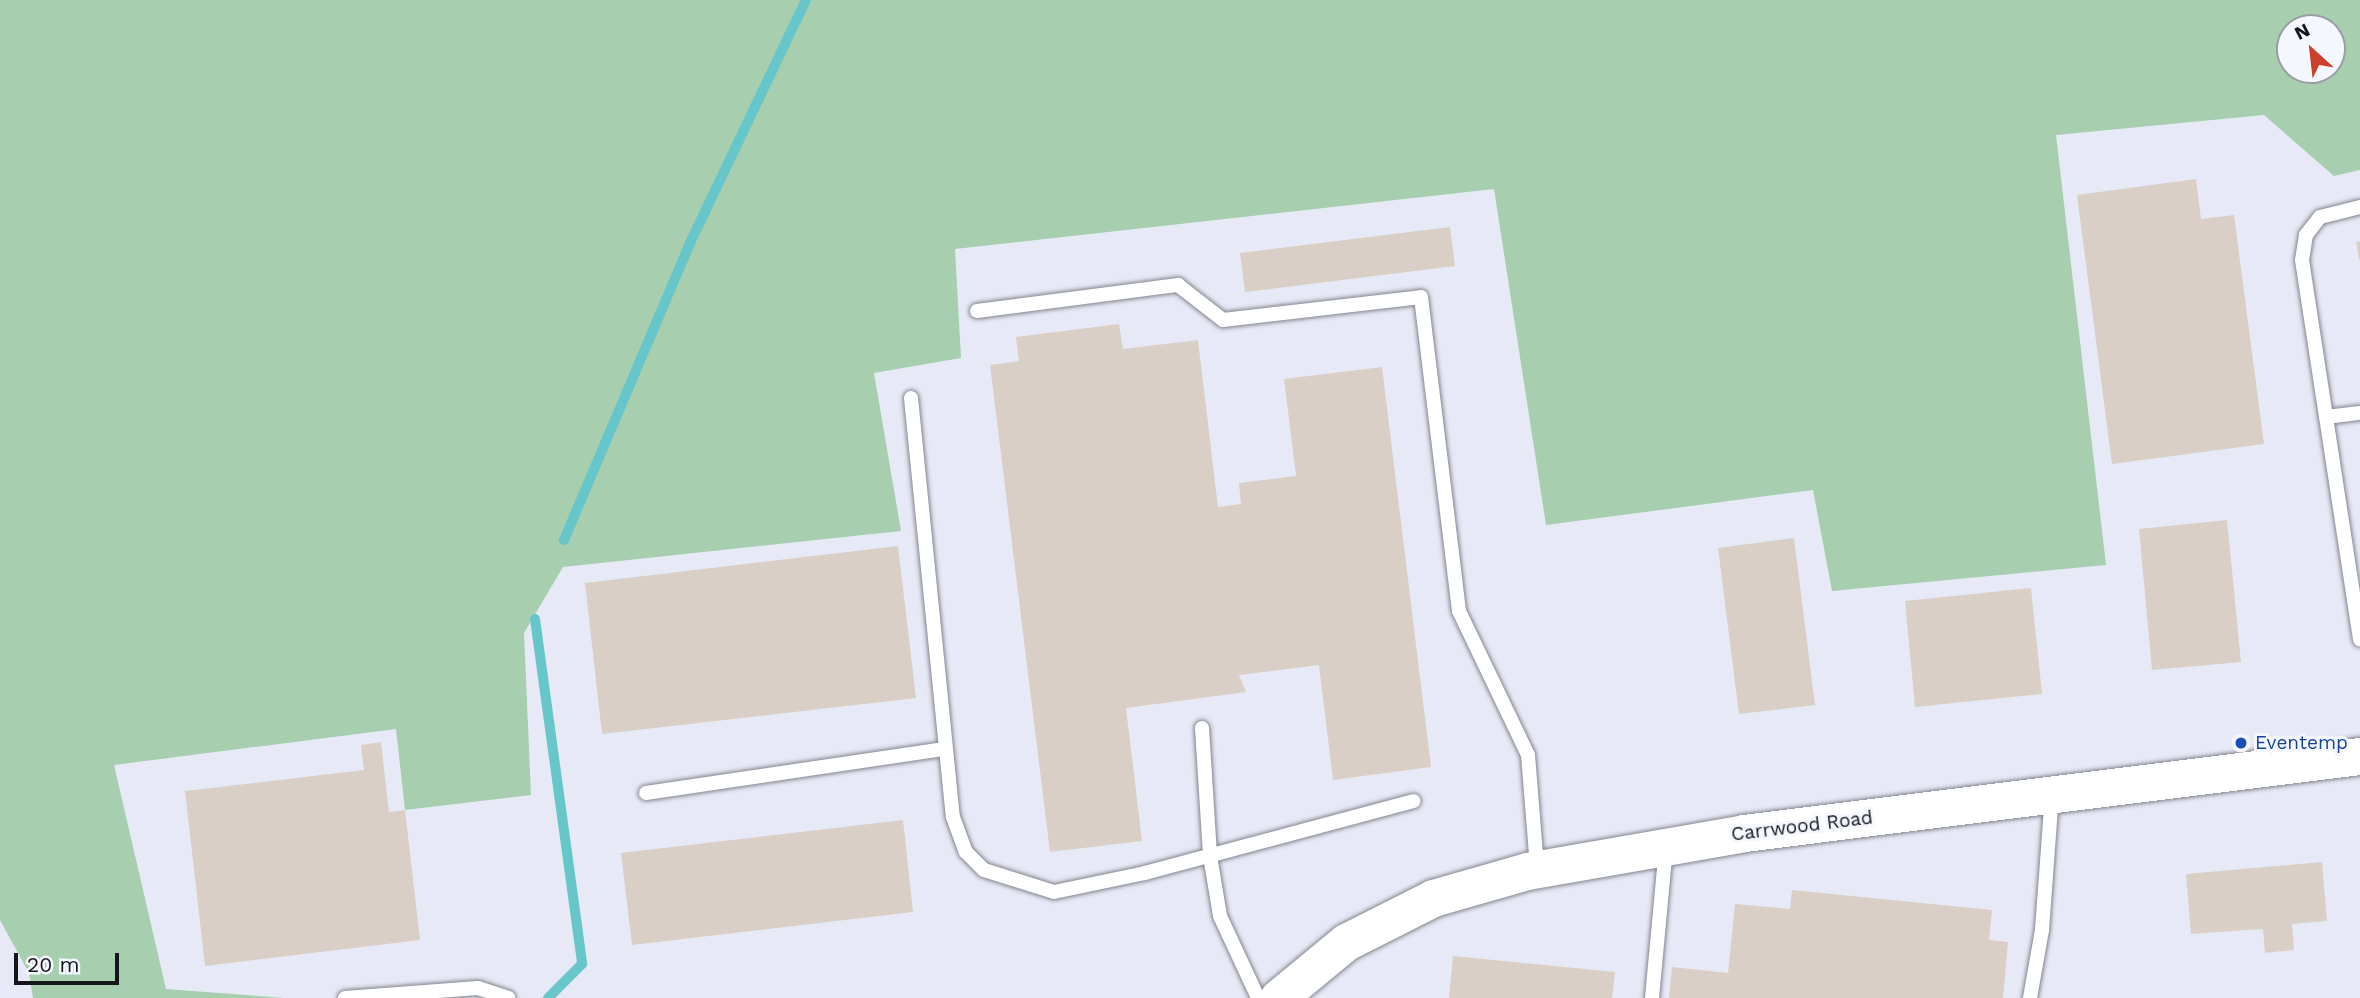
<!DOCTYPE html>
<html>
<head>
<meta charset="utf-8">
<style>
  body { margin:0 }
  #map { position:relative; width:2360px; height:998px; overflow:hidden; background:#e7eaf6; font-family:"Work Sans",sans-serif }
  div>[style] { position:absolute }
  [style*='--x'] { left:calc(var(--x)*1px); top:calc(var(--y)*1px); width:calc(var(--w)*1px); rotate:calc(var(--a)*1deg) }
  .green>* { inset:0; background:#a6ceaf }
  .stream>* { height:10px; margin:-5px; padding:0 5px; transform-origin:5px; border-radius:5px; background:#67c6c9 }
  .building>* { inset:0; background:#d9cfc6 }
  .roads { filter:drop-shadow(0 0 2px #838590) drop-shadow(0 0 2px #838590) }
  .service>* { height:14px; margin:-7px; padding:0 7px; transform-origin:7px; border-radius:7px; background:#fff }
  .tertiary>* { height:37px; margin:-18.5px; padding:0 18.5px; transform-origin:18.5px; border-radius:18.5px; background:#fff }
  .dots>* { width:19px; height:19px; translate:-50% -50%; box-sizing:border-box; border:4px solid #f5f7fe; border-radius:50% }
  span { translate:-50% -50%; white-space:nowrap; text-align:center; line-height:1.15; -webkit-text-stroke:6px #f5f7fe; paint-order:stroke }
  .transit-label { font-size:19px; color:#164399 }
  .left { translate:0 -50%; text-align:left }
  .street-label { font-size:19px; color:#15161a }
  .north { position:absolute; left:2276px; top:14px; width:70px; height:70px; box-sizing:border-box; background:#f5f7fe; border:2px solid #9b9da3; border-radius:50%; rotate:333deg; font-size:19px; font-weight:700; line-height:28px; text-align:center; color:#15161a }
  .north::after { content:''; display:block; margin:auto; width:24px; height:32px; background:#cb402a; clip-path:polygon(50% 0,100% 100%,50% 72%,0 100%) }
  .scale { position:absolute; left:14px; top:953px; width:105px; height:32px; box-sizing:border-box; border:4px solid #15161a; border-top:0; padding-left:9px; font-size:21px; line-height:24px; white-space:nowrap; color:#15161a; -webkit-text-stroke:5px #f5f7fe; paint-order:stroke }
</style>
</head>
<body>
<div id="map">
  <div class="green">
    <i style="clip-path:polygon(evenodd,0 0,2360px 0,2360px 170px,2334px 176px,2264px 115px,2056px 135px,2106px 565px,1832px 591px,1813px 490px,1546px 525px,1494px 189px,955px 249px,961px 358px,874px 373px,901px 531px,563px 567px,524px 633px,531px 795px,405px 810px,396px 729px,114px 765px,166px 989px,284px 998px,33px 998px,29px 973px,0 920px,0 0,2290px 28px,2332px 28px,2332px 70px,2290px 70px,2290px 28px)"></i>
  </div>
  <div class="stream">
    <i style="--x:564;--y:540;--w:323;--a:-67"></i>
    <i style="--x:690;--y:243;--w:269;--a:-64.5"></i>
    <i style="--x:535;--y:619;--w:348;--a:82.2"></i>
    <i style="--x:582;--y:964;--w:48;--a:135"></i>
  </div>
  <div class="building">
    <i style="clip-path:polygon(2196px 179px,2201px 219px,2234px 215px,2264px 444px,2112px 464px,2077px 195px)"></i>
    <i style="clip-path:polygon(1450px 227px,1455px 266px,1245px 292px,1240px 253px)"></i>
    <i style="clip-path:polygon(2360px 241px,2360px 259px,2359px 259px,2356px 242px)"></i>
    <i style="clip-path:polygon(1119px 324px,1123px 349px,1198px 340px,1218px 507px,1241px 504px,1239px 483px,1296px 476px,1284px 379px,1382px 367px,1431px 767px,1333px 780px,1319px 665px,1239px 675px,1246px 692px,1126px 708px,1142px 841px,1050px 852px,990px 365px,1019px 361px,1016px 337px)"></i>
    <i style="clip-path:polygon(2227px 520px,2241px 662px,2152px 670px,2139px 529px)"></i>
    <i style="clip-path:polygon(1794px 538px,1815px 705px,1739px 714px,1718px 548px)"></i>
    <i style="clip-path:polygon(898px 546px,916px 698px,602px 734px,585px 583px)"></i>
    <i style="clip-path:polygon(2031px 588px,2042px 694px,1915px 707px,1905px 601px)"></i>
    <i style="clip-path:polygon(381px 742px,389px 812px,405px 810px,420px 940px,205px 966px,185px 791px,364px 770px,361px 745px)"></i>
    <i style="clip-path:polygon(903px 820px,913px 912px,632px 945px,621px 853px)"></i>
    <i style="clip-path:polygon(2322px 862px,2327px 921px,2292px 924px,2294px 950px,2265px 953px,2263px 929px,2191px 934px,2186px 874px)"></i>
    <i style="clip-path:polygon(1792px 890px,1992px 910px,1989px 940px,2008px 942px,2003px 998px,1669px 998px,1672px 967px,1728px 973px,1735px 904px,1790px 909px)"></i>
    <i style="clip-path:polygon(1453px 956px,1615px 972px,1612px 998px,1449px 998px)"></i>
  </div>
  <div class="roads">
    <div class="service">
      <i style="--x:2360;--y:207;--w:41;--a:166"></i>
      <i style="--x:2320;--y:217;--w:23;--a:128"></i>
      <i style="--x:2306;--y:235;--w:25;--a:99"></i>
      <i style="--x:2302;--y:260;--w:384;--a:81.3"></i>
      <i style="--x:977;--y:311;--w:203;--a:-7.4"></i>
      <i style="--x:1178;--y:285;--w:57;--a:37.9"></i>
      <i style="--x:1223;--y:320;--w:199;--a:-6.6"></i>
      <i style="--x:1421;--y:297;--w:316;--a:83.1"></i>
      <i style="--x:1459;--y:611;--w:160;--a:64.4"></i>
      <i style="--x:1528;--y:755;--w:113;--a:85.4"></i>
      <i style="--x:911;--y:398;--w:421;--a:84.3"></i>
      <i style="--x:953;--y:817;--w:37;--a:70"></i>
      <i style="--x:966;--y:852;--w:25;--a:45"></i>
      <i style="--x:984;--y:870;--w:73;--a:17.4"></i>
      <i style="--x:1054;--y:892;--w:93;--a:-11.8"></i>
      <i style="--x:1145;--y:873;--w:278;--a:-15"></i>
      <i style="--x:2326;--y:417;--w:34;--a:-7"></i>
      <i style="--x:1202;--y:728;--w:128;--a:86.4"></i>
      <i style="--x:1210;--y:856;--w:61;--a:80.5"></i>
      <i style="--x:1220;--y:916;--w:90;--a:65.1"></i>
      <i style="--x:646;--y:793;--w:300;--a:-8.4"></i>
      <i style="--x:345;--y:998;--w:133;--a:-4.3"></i>
      <i style="--x:478;--y:988;--w:32;--a:18"></i>
      <i style="--x:1652;--y:998;--w:151;--a:-84.7"></i>
      <i style="--x:2030;--y:998;--w:69;--a:-80"></i>
      <i style="--x:2042;--y:930;--w:136;--a:-85.8"></i>
    </div>
    <div class="tertiary">
      <i style="--x:1278;--y:998;--w:88;--a:-39.5"></i>
      <i style="--x:1346;--y:942;--w:97;--a:-26.8"></i>
      <i style="--x:1433;--y:898;--w:98;--a:-16"></i>
      <i style="--x:1527;--y:871;--w:220;--a:-9.9"></i>
      <i style="--x:1744;--y:833;--w:621;--a:-7.13"></i>
    </div>
  </div>
  <div class="dots">
    <i style="left:2241px;top:743px;background:#1a4fb4"></i>
  </div>
  <div class="transit-label">
    <span class="left" style="left:2255px;top:743px">Eventemp</span>
  </div>
  <div class="street-label">
    <span style="left:1802px;top:826px;rotate:-7deg">Carrwood Road</span>
  </div>
  <div class="north">N</div>
  <div class="scale">20 m</div>
</div>
</body>
</html>
